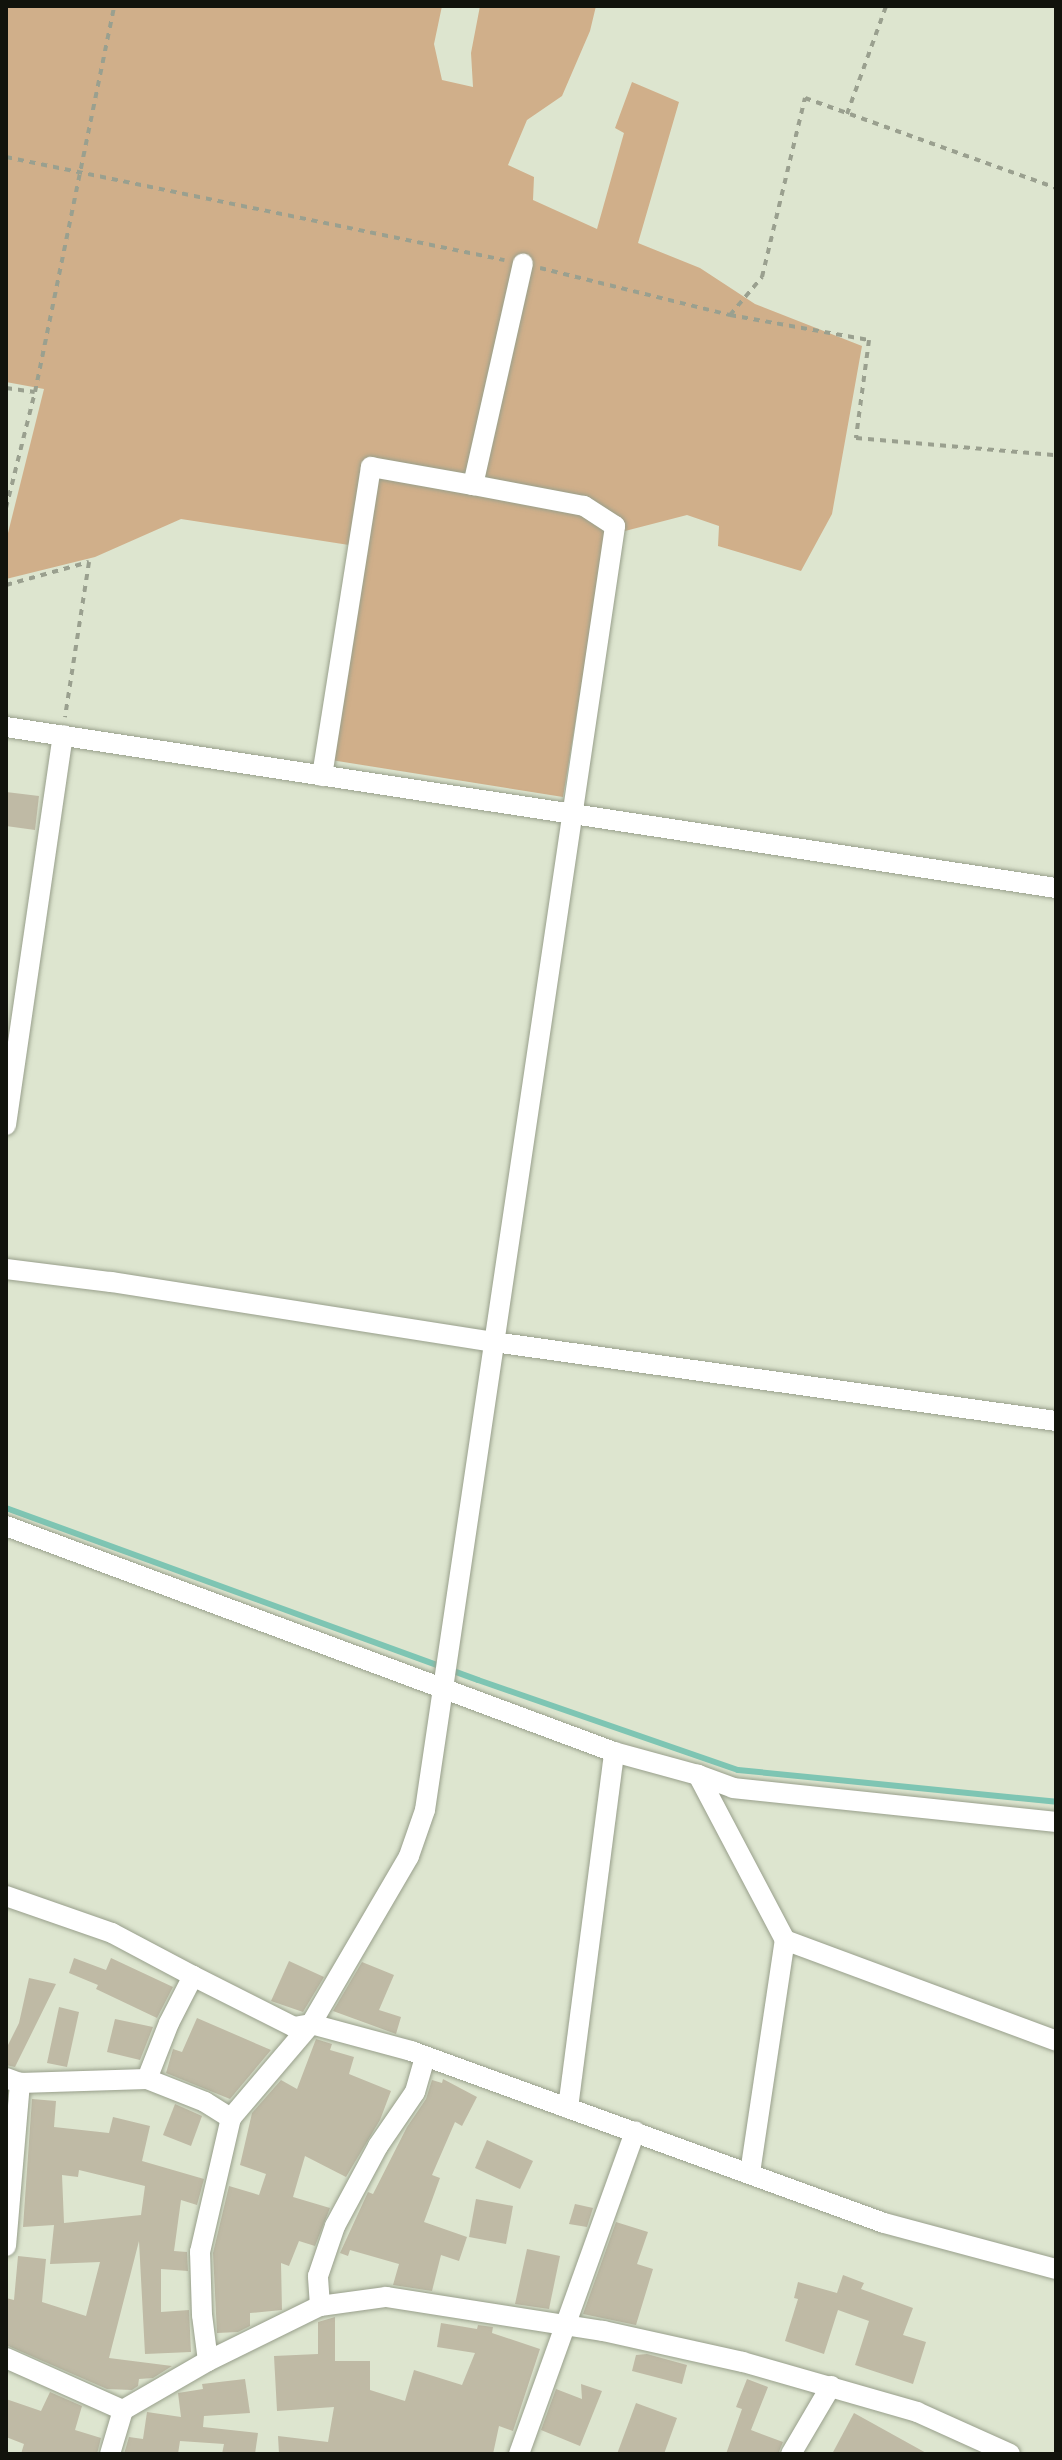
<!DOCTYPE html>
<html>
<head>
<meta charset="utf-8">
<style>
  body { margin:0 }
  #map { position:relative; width:1062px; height:2460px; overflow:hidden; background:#dde5cf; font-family:"Fira Sans Condensed",sans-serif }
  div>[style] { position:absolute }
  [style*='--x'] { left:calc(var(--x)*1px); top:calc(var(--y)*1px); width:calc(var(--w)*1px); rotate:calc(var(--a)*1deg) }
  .green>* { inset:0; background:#d0af8a }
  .stream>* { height:6px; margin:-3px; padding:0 3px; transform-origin:3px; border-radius:3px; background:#7ec5b3 }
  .building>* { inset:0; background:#bfbaa5 }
  .path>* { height:4px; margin-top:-2px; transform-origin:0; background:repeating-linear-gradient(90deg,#9aa08f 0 6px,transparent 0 12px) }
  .roads { filter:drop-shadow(0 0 2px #989f8b) drop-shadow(0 0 2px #989f8b) }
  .minor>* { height:20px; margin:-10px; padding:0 10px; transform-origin:10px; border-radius:10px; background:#fff }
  span { translate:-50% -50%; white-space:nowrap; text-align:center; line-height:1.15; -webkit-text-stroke:7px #dde5cf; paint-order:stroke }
  .frame { position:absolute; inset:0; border:8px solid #11130c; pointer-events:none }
</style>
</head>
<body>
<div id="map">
  <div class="green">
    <i style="clip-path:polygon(6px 6px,442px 6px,434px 44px,442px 80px,473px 87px,471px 53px,480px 6px,596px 6px,590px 31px,562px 96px,527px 120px,508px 165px,534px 177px,533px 200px,597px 229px,624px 133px,615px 128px,632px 82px,679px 102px,638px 243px,700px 268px,755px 304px,862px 346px,832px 514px,801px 571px,718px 546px,719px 526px,687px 515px,625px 531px,590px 501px,368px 460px,349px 545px,181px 519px,95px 557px,6px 579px,6px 541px,44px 389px,6px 382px)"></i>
    <i style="clip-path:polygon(378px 476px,580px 512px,607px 530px,563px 797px,331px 760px)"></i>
  </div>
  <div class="stream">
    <i style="--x:6;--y:1508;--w:502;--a:20.02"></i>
    <i style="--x:478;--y:1680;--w:275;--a:19.1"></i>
    <i style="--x:738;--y:1770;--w:320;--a:5.7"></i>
  </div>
  <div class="building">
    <i style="clip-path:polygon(6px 792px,39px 796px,35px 830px,6px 826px)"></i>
    <i style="clip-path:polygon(74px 1958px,106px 1970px,111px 1958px,173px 1987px,157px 2018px,96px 1989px,98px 1985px,69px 1973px)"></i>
    <i style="clip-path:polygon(289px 1961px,324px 1977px,303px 2012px,271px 2001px)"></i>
    <i style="clip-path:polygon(362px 1962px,394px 1975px,379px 2010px,401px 2017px,396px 2034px,333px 2011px)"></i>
    <i style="clip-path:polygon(29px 1978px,56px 1984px,15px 2067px,6px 2065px,6px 2049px,19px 2023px)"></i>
    <i style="clip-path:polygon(59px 2007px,79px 2012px,67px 2067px,47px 2063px)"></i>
    <i style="clip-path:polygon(197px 2018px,271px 2050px,230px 2099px,166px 2073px,173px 2049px,182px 2052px)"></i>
    <i style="clip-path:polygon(115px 2019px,153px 2027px,140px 2060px,107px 2052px)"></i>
    <i style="clip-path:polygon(316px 2039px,332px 2044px,330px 2050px,354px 2057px,349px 2074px,391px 2091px,380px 2120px,346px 2177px,305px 2156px,293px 2197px,330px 2208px,315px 2246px,299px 2241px,289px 2266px,281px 2263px,282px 2310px,250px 2313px,250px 2326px,238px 2332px,217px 2333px,213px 2253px,229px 2186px,259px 2195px,266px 2174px,240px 2165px,252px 2113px,281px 2080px,297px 2089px)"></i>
    <i style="clip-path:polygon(443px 2079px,477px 2097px,462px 2126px,455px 2122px,432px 2175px,440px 2178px,424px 2222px,467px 2237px,459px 2261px,441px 2255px,432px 2291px,393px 2285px,399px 2264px,350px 2250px,348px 2256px,340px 2253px,368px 2192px,373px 2194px,407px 2127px,426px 2099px,432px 2080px,442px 2083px)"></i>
    <i style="clip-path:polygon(evenodd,32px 2099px,56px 2101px,54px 2127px,109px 2133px,113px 2117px,150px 2126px,142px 2161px,204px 2179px,197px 2205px,181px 2200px,174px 2251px,187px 2252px,188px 2271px,161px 2269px,161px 2312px,189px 2310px,191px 2352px,145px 2354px,139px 2241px,109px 2358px,172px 2366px,153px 2378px,139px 2379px,138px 2386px,132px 2390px,107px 2389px,6px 2345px,6px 2298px,14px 2300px,18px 2256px,46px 2259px,42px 2302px,86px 2316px,100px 2262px,50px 2264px,54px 2225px,23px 2227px,32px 2099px,79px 2170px,145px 2186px,141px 2215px,64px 2223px,62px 2175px,78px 2177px,79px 2170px)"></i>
    <i style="clip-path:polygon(175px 2104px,202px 2116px,191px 2146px,163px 2135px)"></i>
    <i style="clip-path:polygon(487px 2140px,533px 2161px,520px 2189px,475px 2168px)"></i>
    <i style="clip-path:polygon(476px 2199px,513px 2206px,506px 2244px,469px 2237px)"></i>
    <i style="clip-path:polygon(575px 2204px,593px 2208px,587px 2227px,569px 2224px)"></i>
    <i style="clip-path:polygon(616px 2222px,648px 2232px,637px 2264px,653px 2269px,636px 2325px,583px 2314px)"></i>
    <i style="clip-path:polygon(527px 2249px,560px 2256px,549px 2309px,515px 2304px)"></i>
    <i style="clip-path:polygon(843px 2275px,864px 2283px,861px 2289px,913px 2308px,903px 2335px,926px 2342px,913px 2384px,855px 2365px,869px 2321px,838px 2310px,824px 2354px,785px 2341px,798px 2299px,794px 2298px,798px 2282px,837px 2293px)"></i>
    <i style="clip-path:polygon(335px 2317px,335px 2361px,370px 2361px,370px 2390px,405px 2401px,414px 2370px,462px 2385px,475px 2353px,437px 2347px,441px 2323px,477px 2329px,478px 2325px,493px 2327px,492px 2333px,540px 2349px,513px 2431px,499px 2426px,493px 2454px,279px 2454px,278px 2436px,328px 2442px,334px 2407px,277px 2411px,274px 2356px,318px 2354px,318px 2322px)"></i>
    <i style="clip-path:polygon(647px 2354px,687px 2365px,682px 2384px,632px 2371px,636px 2355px)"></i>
    <i style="clip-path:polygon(245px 2379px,250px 2413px,204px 2416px,203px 2427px,258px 2433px,255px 2454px,222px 2454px,224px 2444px,180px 2441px,178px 2454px,124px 2454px,129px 2437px,143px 2439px,147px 2412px,181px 2417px,178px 2393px,203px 2389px,202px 2384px)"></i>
    <i style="clip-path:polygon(747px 2379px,768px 2387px,751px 2430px,783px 2442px,778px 2454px,726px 2454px,742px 2409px,736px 2407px)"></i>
    <i style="clip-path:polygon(581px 2384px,602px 2391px,580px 2446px,541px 2430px,556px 2389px,582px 2399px)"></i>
    <i style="clip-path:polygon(50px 2392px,82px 2406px,75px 2430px,101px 2438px,97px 2454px,21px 2454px,24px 2444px,6px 2437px,6px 2399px,41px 2411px)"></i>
    <i style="clip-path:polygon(636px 2403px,677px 2418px,664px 2454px,617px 2454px)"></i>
    <i style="clip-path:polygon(854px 2413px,928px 2454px,832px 2454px)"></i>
  </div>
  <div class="path">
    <i style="--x:847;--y:114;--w:115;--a:-70.1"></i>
    <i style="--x:6;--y:157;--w:509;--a:11.69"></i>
    <i style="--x:540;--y:268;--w:196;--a:13.9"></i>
    <i style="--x:730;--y:315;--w:141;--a:10.2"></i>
    <i style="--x:869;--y:340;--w:99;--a:97.6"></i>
    <i style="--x:856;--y:438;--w:201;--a:4.9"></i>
    <i style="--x:730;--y:315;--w:50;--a:-49.9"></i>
    <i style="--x:762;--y:277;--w:184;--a:-76.5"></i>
    <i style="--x:805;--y:98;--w:267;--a:19.7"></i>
    <i style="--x:6;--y:388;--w:29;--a:8"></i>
    <i style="--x:6;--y:508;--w:120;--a:-76"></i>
    <i style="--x:35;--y:392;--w:394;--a:-78.4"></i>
    <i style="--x:6;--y:585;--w:86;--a:-15.5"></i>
    <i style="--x:89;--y:562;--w:157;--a:98.8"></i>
  </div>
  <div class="roads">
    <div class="minor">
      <i style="--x:6;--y:727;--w:1062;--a:8.72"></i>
      <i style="--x:322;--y:776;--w:313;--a:-81"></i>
      <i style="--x:371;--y:467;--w:104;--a:10"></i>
      <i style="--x:6;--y:1125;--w:394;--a:-81.7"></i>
      <i style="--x:6;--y:1269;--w:106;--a:7.1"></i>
      <i style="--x:111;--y:1282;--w:388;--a:8.9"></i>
      <i style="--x:494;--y:1342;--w:568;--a:8"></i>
      <i style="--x:6;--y:1526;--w:649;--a:20.39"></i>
      <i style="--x:6;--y:1896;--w:112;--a:19.2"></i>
      <i style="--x:112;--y:1933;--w:92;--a:28"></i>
      <i style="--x:785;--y:1940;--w:187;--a:-117.8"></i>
      <i style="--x:698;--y:1775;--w:37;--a:20"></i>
      <i style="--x:733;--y:1788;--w:325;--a:6"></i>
      <i style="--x:6;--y:2078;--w:15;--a:20"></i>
      <i style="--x:20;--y:2083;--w:127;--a:-1.8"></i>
      <i style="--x:147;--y:2079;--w:62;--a:21.6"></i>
      <i style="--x:205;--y:2102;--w:31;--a:32"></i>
      <i style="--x:147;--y:2079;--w:60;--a:-68.6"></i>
      <i style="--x:169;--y:2023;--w:53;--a:-62.9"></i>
      <i style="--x:193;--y:1976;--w:113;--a:26.8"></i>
      <i style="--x:294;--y:2027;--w:17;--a:-10"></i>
      <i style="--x:311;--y:2024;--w:104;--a:15.1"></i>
      <i style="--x:411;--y:2051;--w:503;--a:19.98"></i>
      <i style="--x:884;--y:2223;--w:178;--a:15"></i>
      <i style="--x:568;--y:2108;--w:359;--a:-82.6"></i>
      <i style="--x:614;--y:1752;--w:87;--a:15.3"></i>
      <i style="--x:750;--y:2173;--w:236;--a:-81.5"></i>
      <i style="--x:785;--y:1940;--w:289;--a:20.4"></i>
      <i style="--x:6;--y:2246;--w:164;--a:-85.1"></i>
      <i style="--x:320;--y:2306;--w:30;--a:-94"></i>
      <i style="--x:318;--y:2276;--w:53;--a:-71.2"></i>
      <i style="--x:335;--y:2226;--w:91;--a:-61.7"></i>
      <i style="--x:378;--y:2146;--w:65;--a:-55.6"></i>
      <i style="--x:415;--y:2092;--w:37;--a:-74"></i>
      <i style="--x:6;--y:2358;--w:128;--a:24"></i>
      <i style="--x:208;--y:2361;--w:46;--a:-97.4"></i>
      <i style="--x:202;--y:2315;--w:63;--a:-91.8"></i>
      <i style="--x:200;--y:2252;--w:138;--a:-77"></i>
      <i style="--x:231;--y:2118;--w:123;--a:-49.6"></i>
      <i style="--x:311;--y:2024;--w:194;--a:-59.7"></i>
      <i style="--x:409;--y:1856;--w:49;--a:-70.8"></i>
      <i style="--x:425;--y:1810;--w:1298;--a:-81.58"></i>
      <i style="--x:615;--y:526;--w:37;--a:-147"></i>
      <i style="--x:584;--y:506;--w:113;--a:-169.3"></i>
      <i style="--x:473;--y:485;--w:227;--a:-77.3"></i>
      <i style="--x:110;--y:2454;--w:46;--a:-73.5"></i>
      <i style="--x:123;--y:2410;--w:98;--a:-30"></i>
      <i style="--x:208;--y:2361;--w:125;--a:-26.2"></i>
      <i style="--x:320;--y:2306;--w:67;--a:-7.8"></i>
      <i style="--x:386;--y:2297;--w:220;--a:8.9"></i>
      <i style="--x:603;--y:2331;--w:143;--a:12.5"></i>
      <i style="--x:743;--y:2362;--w:181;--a:16"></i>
      <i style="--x:917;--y:2412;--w:102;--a:24.3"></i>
      <i style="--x:519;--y:2454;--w:343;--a:-70.2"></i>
      <i style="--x:791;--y:2454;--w:79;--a:-59.5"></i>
    </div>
  </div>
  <div class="frame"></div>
</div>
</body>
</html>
